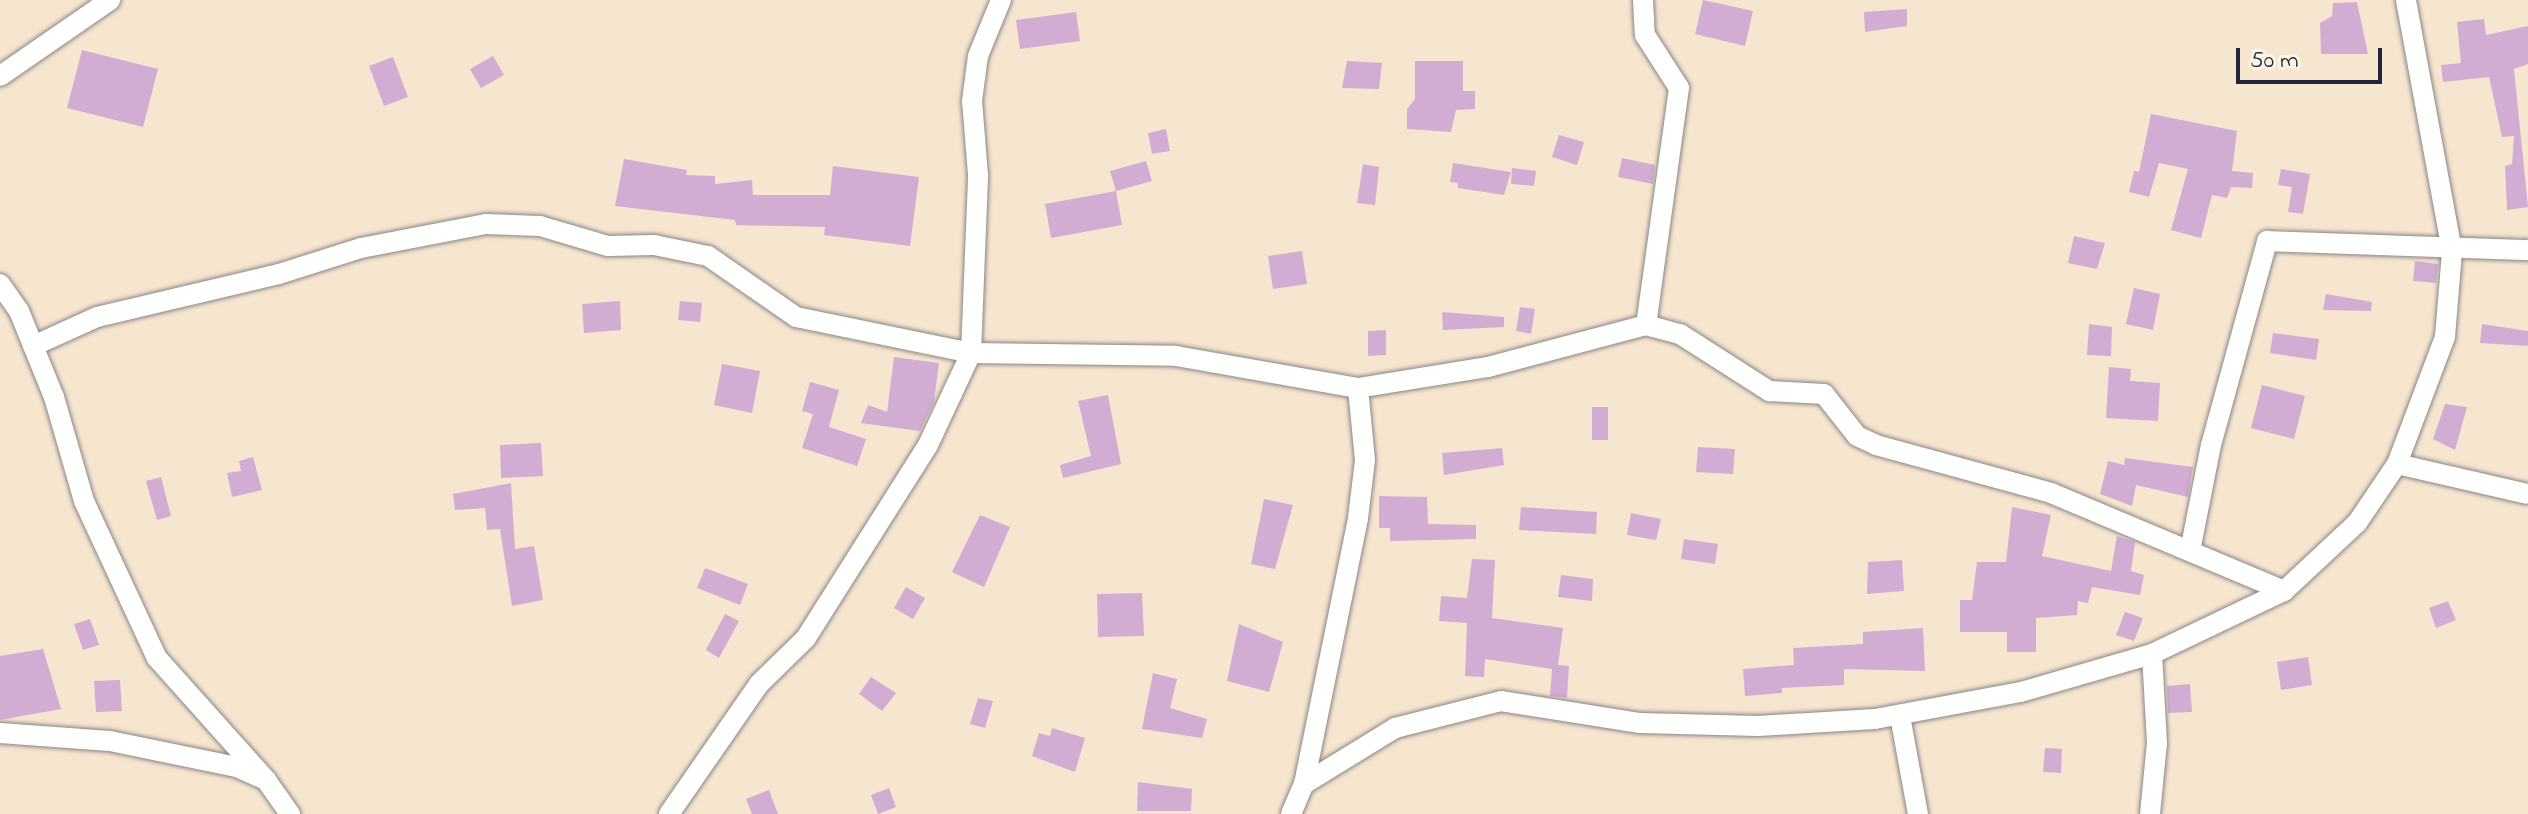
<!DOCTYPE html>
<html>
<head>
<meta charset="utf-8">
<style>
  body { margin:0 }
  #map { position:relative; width:2528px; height:814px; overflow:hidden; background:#f7e6cf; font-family:"Indie Flower",sans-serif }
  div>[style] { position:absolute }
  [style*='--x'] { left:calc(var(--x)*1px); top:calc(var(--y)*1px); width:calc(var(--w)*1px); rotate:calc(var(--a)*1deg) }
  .building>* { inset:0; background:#d1add4 }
  .roads { filter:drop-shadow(0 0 2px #8c8485) drop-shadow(0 0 2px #8c8485) }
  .street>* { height:20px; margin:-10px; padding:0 10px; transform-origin:10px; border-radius:10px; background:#fff }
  span { translate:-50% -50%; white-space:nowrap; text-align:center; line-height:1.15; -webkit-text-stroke:6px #fcf5e5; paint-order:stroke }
  .scale { position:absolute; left:2236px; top:48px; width:146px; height:36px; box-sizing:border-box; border:4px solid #22223b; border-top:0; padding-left:10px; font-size:24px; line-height:28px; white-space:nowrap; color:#22223b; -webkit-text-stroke:6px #fcf5e5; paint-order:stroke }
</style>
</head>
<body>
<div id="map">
  <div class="building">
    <i style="clip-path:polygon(1703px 0,1753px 11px,1745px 46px,1695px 34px)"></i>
    <i style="clip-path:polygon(2357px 2px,2368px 54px,2321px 54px,2320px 23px,2332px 16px,2333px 3px)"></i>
    <i style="clip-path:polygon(1907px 9px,1907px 26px,1865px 32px,1864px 12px)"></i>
    <i style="clip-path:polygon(1076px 12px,1080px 41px,1020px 49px,1016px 20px)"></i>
    <i style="clip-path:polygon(2484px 19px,2486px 35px,2528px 26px,2528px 64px,2514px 69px,2528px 207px,2507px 210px,2505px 166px,2512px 164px,2514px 136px,2502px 137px,2489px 77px,2443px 82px,2441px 65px,2461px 63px,2457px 22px)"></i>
    <i style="clip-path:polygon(82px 50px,158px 69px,143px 127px,67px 108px)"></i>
    <i style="clip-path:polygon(493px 56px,504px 75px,481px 88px,470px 69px)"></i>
    <i style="clip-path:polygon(393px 57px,408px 97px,384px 106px,369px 66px)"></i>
    <i style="clip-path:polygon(1347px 61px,1382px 63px,1379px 89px,1342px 88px)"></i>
    <i style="clip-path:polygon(1415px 61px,1463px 61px,1463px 91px,1475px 91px,1475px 109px,1456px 110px,1451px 132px,1407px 129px,1407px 109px,1415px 99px)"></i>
    <i style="clip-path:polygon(2151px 114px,2237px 131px,2232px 171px,2253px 173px,2252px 188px,2231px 187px,2227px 198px,2212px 195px,2201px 238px,2171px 230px,2188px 169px,2159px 163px,2149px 197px,2129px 192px,2134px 171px,2139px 172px)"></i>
    <i style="clip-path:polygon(1166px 129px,1170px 151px,1152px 154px,1148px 133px)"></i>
    <i style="clip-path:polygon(1559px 135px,1584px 142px,1577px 165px,1552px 157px)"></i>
    <i style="clip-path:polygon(1622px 158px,1655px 165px,1653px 184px,1618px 177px)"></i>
    <i style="clip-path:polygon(624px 159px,687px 170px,686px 175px,715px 176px,715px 184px,752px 180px,753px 195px,830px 195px,833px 166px,919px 177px,910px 246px,824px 235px,825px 227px,736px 225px,735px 220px,615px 206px)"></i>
    <i style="clip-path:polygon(1146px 161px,1152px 181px,1116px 191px,1110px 171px)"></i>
    <i style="clip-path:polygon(1453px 163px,1511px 172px,1504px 195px,1458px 188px,1458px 183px,1450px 182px)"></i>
    <i style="clip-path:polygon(1363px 164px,1379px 167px,1375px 205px,1357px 203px)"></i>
    <i style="clip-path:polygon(1512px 168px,1536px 171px,1534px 186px,1511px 184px)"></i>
    <i style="clip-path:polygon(2281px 169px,2310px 174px,2303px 214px,2288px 212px,2292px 187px,2278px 185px)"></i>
    <i style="clip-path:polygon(1116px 191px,1122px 225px,1051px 238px,1045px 204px)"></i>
    <i style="clip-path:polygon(2074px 236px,2105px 243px,2097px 269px,2068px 263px)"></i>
    <i style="clip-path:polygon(1302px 251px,1307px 284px,1273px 289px,1268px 256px)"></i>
    <i style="clip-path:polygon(2415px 261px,2438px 264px,2436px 283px,2413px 281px)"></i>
    <i style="clip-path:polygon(2134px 288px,2160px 294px,2153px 330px,2126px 324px)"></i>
    <i style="clip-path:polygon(2326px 294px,2372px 302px,2371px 311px,2323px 310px)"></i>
    <i style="clip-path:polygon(620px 301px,621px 330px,584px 333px,582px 304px)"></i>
    <i style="clip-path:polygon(680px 301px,702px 303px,700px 322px,678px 320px)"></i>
    <i style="clip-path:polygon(1520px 307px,1535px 309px,1531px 334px,1516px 331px)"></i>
    <i style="clip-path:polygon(1442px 312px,1504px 317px,1504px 327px,1443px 330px)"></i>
    <i style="clip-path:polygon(2089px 324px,2112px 327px,2111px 356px,2087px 355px)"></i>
    <i style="clip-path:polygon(2482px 324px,2528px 331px,2528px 346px,2480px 343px)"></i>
    <i style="clip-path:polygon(1386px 330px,1386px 355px,1368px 356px,1368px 331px)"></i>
    <i style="clip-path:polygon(2273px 333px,2319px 339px,2316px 360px,2270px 353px)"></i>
    <i style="clip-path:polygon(894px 357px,939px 363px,934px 402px,920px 431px,861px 423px,868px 405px,887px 412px)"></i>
    <i style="clip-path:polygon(722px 364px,760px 371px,752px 413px,714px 405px)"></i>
    <i style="clip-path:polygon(2109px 367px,2131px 369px,2130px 381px,2160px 383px,2158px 421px,2106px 418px)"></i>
    <i style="clip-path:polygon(810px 382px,839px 390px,829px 427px,866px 439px,857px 466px,802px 448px,813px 414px,802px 411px)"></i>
    <i style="clip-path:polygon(2262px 385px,2305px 396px,2294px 439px,2251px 428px)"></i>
    <i style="clip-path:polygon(1108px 395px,1121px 464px,1063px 478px,1060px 465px,1091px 456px,1078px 401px)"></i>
    <i style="clip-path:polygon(2445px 404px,2467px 407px,2455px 450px,2433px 439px)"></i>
    <i style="clip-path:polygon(1592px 407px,1608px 407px,1608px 440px,1592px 440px)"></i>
    <i style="clip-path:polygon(541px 443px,543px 476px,501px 478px,500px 445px)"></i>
    <i style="clip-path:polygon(1698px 447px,1735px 449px,1733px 474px,1696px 472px)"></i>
    <i style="clip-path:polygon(1502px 448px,1504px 465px,1444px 475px,1442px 453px)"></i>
    <i style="clip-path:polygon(253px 457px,262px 490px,232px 497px,227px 473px,241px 471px,239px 461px)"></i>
    <i style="clip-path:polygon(2125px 458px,2193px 467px,2188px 497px,2136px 485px,2132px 506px,2100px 494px,2108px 461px,2124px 465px)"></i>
    <i style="clip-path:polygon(161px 477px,171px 516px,157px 520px,146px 481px)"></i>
    <i style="clip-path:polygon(511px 483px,515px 549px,534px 546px,543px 600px,512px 606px,500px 529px,487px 530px,485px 508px,455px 510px,453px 494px)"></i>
    <i style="clip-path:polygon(1379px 496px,1427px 497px,1428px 524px,1476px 525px,1476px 539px,1390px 541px,1390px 528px,1379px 528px)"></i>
    <i style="clip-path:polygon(1264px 499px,1293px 505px,1275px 569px,1251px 564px)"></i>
    <i style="clip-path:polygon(1521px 507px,1597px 512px,1596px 534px,1519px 530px)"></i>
    <i style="clip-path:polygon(2012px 507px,2051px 515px,2042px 556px,2111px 571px,2117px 536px,2135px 542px,2131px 571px,2144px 575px,2140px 595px,2092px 587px,2088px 603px,2078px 601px,2077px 615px,2036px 618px,2036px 652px,2007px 652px,2007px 632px,1960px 632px,1960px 600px,1972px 600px,1977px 562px,2006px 562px)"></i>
    <i style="clip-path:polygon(1631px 513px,1661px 519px,1656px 540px,1627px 535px)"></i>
    <i style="clip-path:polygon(980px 515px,1010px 527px,984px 587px,952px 572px)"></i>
    <i style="clip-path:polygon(1684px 539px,1718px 544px,1715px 564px,1681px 559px)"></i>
    <i style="clip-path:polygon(1472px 559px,1495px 560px,1492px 618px,1563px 628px,1558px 665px,1569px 666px,1567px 698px,1550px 696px,1552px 669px,1485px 659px,1484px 677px,1465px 676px,1467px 623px,1439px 621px,1441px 596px,1467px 598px)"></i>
    <i style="clip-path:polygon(1902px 560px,1904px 591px,1867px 594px,1868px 562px)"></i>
    <i style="clip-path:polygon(705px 568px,748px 584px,740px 605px,697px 588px)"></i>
    <i style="clip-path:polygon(1561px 575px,1593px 579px,1592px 601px,1558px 597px)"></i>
    <i style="clip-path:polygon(906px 587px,925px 598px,913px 619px,894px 608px)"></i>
    <i style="clip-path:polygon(1142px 593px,1144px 636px,1098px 637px,1097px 594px)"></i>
    <i style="clip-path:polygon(2448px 601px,2456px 620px,2436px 628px,2429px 608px)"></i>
    <i style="clip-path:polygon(2125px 612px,2143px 618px,2134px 641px,2116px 635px)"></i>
    <i style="clip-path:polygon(725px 614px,739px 621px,719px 658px,706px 650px)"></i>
    <i style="clip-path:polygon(90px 619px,99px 645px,83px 650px,74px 624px)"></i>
    <i style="clip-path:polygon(1239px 624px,1283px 642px,1269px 692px,1227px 681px)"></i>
    <i style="clip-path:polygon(1923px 628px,1925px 671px,1844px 669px,1844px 685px,1782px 688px,1782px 693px,1745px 696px,1743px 669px,1794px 665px,1793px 648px,1863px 644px,1863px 632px)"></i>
    <i style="clip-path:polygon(43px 649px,61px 709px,0 720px,0 656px)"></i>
    <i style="clip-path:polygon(2308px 657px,2312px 685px,2281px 690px,2277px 662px)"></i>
    <i style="clip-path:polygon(1153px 673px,1177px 679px,1170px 708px,1207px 719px,1202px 738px,1142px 729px)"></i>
    <i style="clip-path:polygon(871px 677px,896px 693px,882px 711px,859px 694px)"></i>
    <i style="clip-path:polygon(120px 680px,122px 711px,96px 712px,94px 681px)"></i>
    <i style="clip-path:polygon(2190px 684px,2192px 712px,2168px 713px,2167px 686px)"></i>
    <i style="clip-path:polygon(978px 698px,993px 701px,985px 728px,970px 724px)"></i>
    <i style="clip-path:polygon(1052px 728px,1085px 738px,1075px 772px,1032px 756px,1039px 733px,1050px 736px)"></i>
    <i style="clip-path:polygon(2045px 748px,2062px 749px,2061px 773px,2043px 772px)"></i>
    <i style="clip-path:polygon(1138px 782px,1192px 789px,1191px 811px,1137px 811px)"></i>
    <i style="clip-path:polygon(889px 788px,896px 807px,878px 814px,871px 795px)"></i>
    <i style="clip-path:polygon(769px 790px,778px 814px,752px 814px,746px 799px)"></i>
  </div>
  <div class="roads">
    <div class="street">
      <i style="--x:1643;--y:0;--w:35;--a:87"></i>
      <i style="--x:1645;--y:35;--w:63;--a:57.3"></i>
      <i style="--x:1679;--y:88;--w:239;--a:97.9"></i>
      <i style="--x:0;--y:76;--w:134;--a:-34.6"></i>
      <i style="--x:0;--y:284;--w:33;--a:55"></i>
      <i style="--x:19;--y:311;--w:93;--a:67.9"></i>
      <i style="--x:54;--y:397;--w:108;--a:73.9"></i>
      <i style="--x:84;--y:501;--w:173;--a:65.1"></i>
      <i style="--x:157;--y:658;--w:164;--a:48.2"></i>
      <i style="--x:33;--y:346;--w:70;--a:-24.4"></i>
      <i style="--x:97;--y:317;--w:187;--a:-13.3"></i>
      <i style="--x:279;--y:274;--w:86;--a:-17.6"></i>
      <i style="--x:361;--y:248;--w:127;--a:-10.9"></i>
      <i style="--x:486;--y:224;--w:54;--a:2.1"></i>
      <i style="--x:540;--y:226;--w:71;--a:16.4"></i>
      <i style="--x:608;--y:246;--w:46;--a:-1.2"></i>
      <i style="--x:654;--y:245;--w:55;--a:11.5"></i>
      <i style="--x:708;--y:256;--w:107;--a:34.7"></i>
      <i style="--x:796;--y:317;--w:179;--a:11.6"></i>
      <i style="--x:971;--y:353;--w:205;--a:0.8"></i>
      <i style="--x:1176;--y:356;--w:185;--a:10"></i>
      <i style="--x:1358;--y:388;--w:132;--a:-9.2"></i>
      <i style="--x:1488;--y:367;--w:163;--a:-14.9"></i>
      <i style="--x:1646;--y:325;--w:35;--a:15"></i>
      <i style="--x:1680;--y:334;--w:106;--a:32.6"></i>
      <i style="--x:1769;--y:391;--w:55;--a:3.1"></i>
      <i style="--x:1824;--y:394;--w:53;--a:51.8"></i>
      <i style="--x:1857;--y:436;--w:21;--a:25"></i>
      <i style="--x:1876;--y:445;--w:181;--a:15.3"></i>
      <i style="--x:2051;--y:493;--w:253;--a:22.8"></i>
      <i style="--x:2397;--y:464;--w:134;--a:12.9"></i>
      <i style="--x:2190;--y:551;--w:108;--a:-78.8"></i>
      <i style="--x:2211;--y:445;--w:212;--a:-74.6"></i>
      <i style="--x:2267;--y:241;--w:261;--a:2"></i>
      <i style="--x:1900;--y:716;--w:100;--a:79.6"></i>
      <i style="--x:0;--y:733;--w:110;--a:4.2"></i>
      <i style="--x:110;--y:741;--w:130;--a:11.6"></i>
      <i style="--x:237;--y:767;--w:32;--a:24"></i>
      <i style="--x:266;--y:780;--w:42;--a:54.8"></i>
      <i style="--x:1304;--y:784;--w:107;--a:-31.6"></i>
      <i style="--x:1395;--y:728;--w:109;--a:-14.3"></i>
      <i style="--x:1501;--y:701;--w:141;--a:9"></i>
      <i style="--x:1640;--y:723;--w:118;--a:1.5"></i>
      <i style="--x:1758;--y:726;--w:117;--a:-3.4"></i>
      <i style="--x:1875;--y:719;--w:148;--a:-10.5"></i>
      <i style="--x:2021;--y:692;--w:136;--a:-16.2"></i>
      <i style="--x:2152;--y:654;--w:146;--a:-25.5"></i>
      <i style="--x:2284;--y:591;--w:100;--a:-43"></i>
      <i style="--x:2357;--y:523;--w:71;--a:-55.9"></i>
      <i style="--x:2397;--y:464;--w:136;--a:-69.3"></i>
      <i style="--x:2445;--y:337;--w:86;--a:-85.3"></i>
      <i style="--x:2452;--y:251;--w:255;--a:-100.4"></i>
      <i style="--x:669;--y:814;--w:158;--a:-55.3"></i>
      <i style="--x:759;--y:684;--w:66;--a:-44.4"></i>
      <i style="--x:806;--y:638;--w:228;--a:-57.7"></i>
      <i style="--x:928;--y:445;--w:102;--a:-64.9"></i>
      <i style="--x:971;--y:353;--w:178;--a:-87.7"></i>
      <i style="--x:978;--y:175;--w:74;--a:-94.6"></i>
      <i style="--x:972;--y:101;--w:45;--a:-82.4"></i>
      <i style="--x:978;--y:56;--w:61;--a:-67.7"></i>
      <i style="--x:1291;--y:814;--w:33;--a:-67"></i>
      <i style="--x:1304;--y:784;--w:271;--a:-78.5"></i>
      <i style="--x:1358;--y:518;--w:58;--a:-83.1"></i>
      <i style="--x:1365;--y:460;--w:72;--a:-95.6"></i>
      <i style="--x:2150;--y:814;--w:71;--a:-84.4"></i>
      <i style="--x:2157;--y:743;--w:89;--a:-93.2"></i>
    </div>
  </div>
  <div class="scale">50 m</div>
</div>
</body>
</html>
